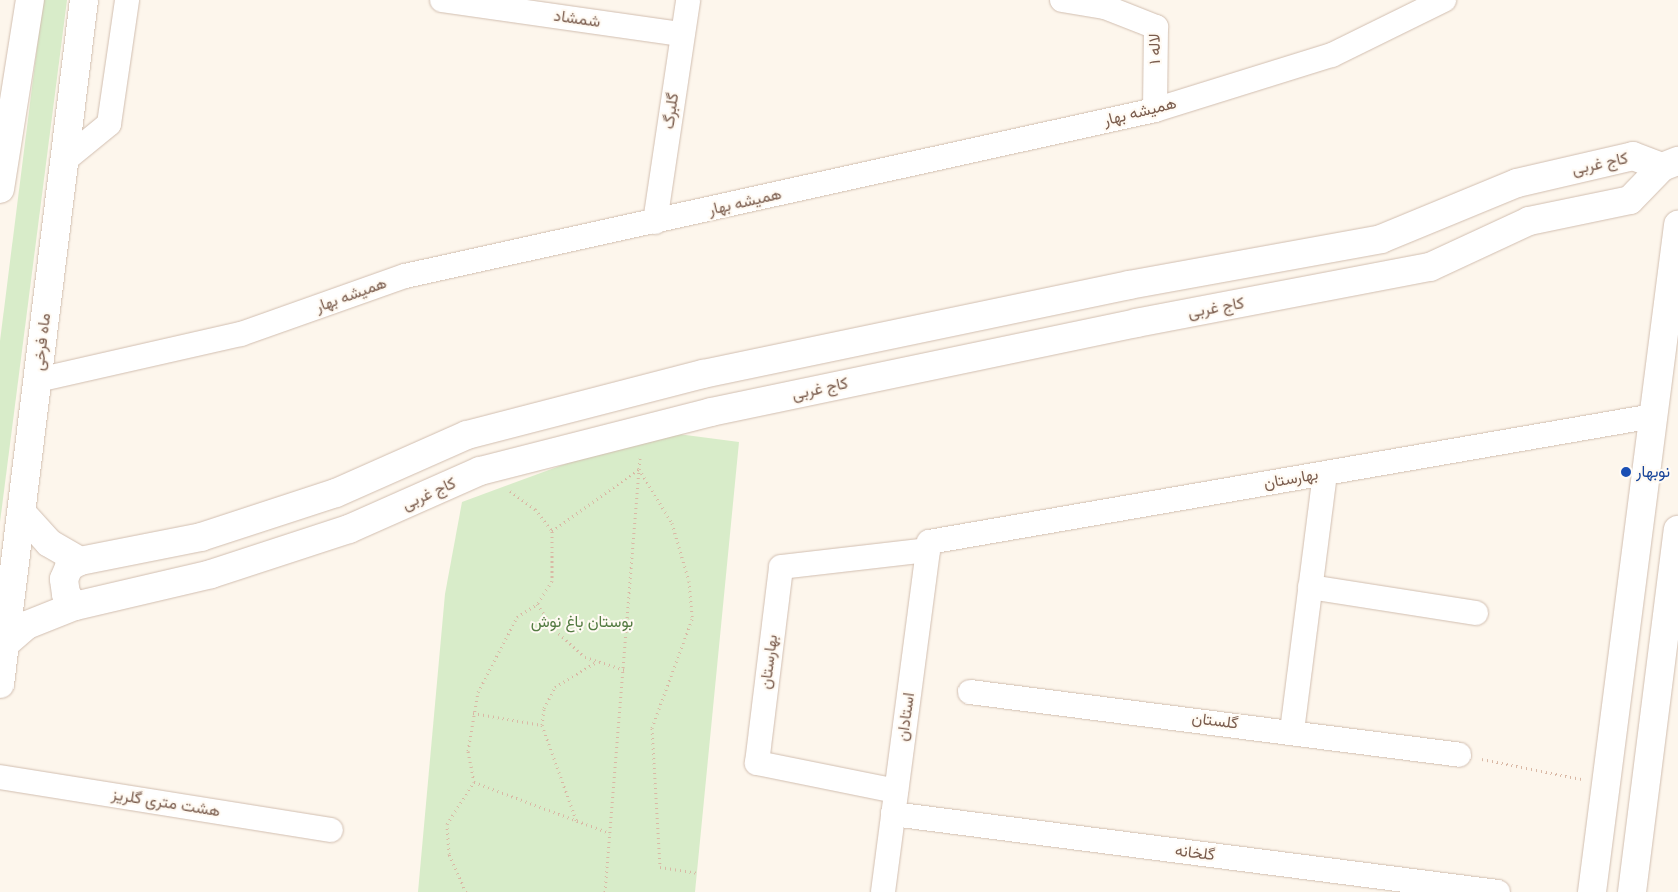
<!DOCTYPE html>
<html>
<head>
<meta charset="utf-8">
<style>
  body { margin:0 }
  #map { position:relative; width:1678px; height:892px; overflow:hidden; background:#fdf6ec; font-family:Montserrat,Vazirmatn,sans-serif }
  div>[style] { position:absolute }
  [style*='--x'] { left:calc(var(--x)*1px); top:calc(var(--y)*1px); width:calc(var(--w)*1px); rotate:calc(var(--a)*1deg) }
  .green>* { inset:0; background:#d8ecc9 }
  .path>* { height:3px; margin-top:-1.5px; transform-origin:0; background:repeating-linear-gradient(90deg,#d9b8a5 0 1px,transparent 0 5px) }
  .roads { filter:drop-shadow(0 0 1px #d1beb0) drop-shadow(0 0 1px #d1beb0) }
  .street>* { height:24px; margin:-12px; padding:0 12px; transform-origin:12px; border-radius:12px; background:#fff }
  .secondary>* { height:28px; margin:-14px; padding:0 14px; transform-origin:14px; border-radius:14px; background:#fff }
  .dots>* { width:14px; height:14px; translate:-50% -50%; box-sizing:border-box; border:2px solid #fffaf3; border-radius:50% }
  span { translate:-50% -50%; white-space:nowrap; text-align:center; line-height:1.15; -webkit-text-stroke:4px #fffaf3; paint-order:stroke }
  .street-label { font-size:16px; color:#7a5c4d }
  .transit-label { font-size:16px; color:#164399 }
  .left { translate:0 -50%; text-align:left }
  .park-label { font-size:16px; color:#537a41 }
</style>
</head>
<body>
<div id="map">
  <div class="green">
    <i style="clip-path:polygon(43px 0,67px 0,0 522px,0 341px)"></i>
    <i style="clip-path:polygon(655px 431px,739px 442px,695px 892px,418px 892px,445px 594px,462px 502px)"></i>
  </div>
  <div class="path">
    <i style="--x:510;--y:491;--w:31;--a:36"></i>
    <i style="--x:535;--y:509;--w:28;--a:52"></i>
    <i style="--x:552;--y:531;--w:50;--a:90"></i>
    <i style="--x:552;--y:581;--w:27;--a:123"></i>
    <i style="--x:552;--y:531;--w:107;--a:-35.5"></i>
    <i style="--x:639;--y:469;--w:11;--a:-85"></i>
    <i style="--x:473;--y:713;--w:70;--a:9.9"></i>
    <i style="--x:542;--y:725;--w:103;--a:70.2"></i>
    <i style="--x:542;--y:725;--w:17;--a:-83"></i>
    <i style="--x:544;--y:708;--w:24;--a:-62"></i>
    <i style="--x:555;--y:687;--w:50;--a:-31.2"></i>
    <i style="--x:1482;--y:759;--w:101;--a:11.4"></i>
    <i style="--x:474;--y:782;--w:32;--a:-101"></i>
    <i style="--x:468;--y:751;--w:60;--a:-80.4"></i>
    <i style="--x:478;--y:692;--w:85;--a:-62.5"></i>
    <i style="--x:517;--y:617;--w:24;--a:-33"></i>
    <i style="--x:537;--y:604;--w:32;--a:55"></i>
    <i style="--x:555;--y:630;--w:40;--a:42"></i>
    <i style="--x:585;--y:657;--w:42;--a:18"></i>
    <i style="--x:466;--y:892;--w:42;--a:-114.1"></i>
    <i style="--x:449;--y:854;--w:30;--a:-94"></i>
    <i style="--x:447;--y:824;--w:50;--a:-57.3"></i>
    <i style="--x:474;--y:782;--w:145;--a:20.6"></i>
    <i style="--x:605;--y:892;--w:424;--a:-85.4"></i>
    <i style="--x:639;--y:469;--w:63;--a:58.6"></i>
    <i style="--x:672;--y:523;--w:60;--a:73.7"></i>
    <i style="--x:689;--y:581;--w:38;--a:85"></i>
    <i style="--x:692;--y:619;--w:116;--a:110.2"></i>
    <i style="--x:652;--y:728;--w:139;--a:86.7"></i>
    <i style="--x:660;--y:867;--w:37;--a:9"></i>
  </div>
  <div class="roads">
    <div class="street">
      <i style="--x:442;--y:0;--w:242;--a:8.1"></i>
      <i style="--x:1062;--y:0;--w:44;--a:9.2"></i>
      <i style="--x:1105;--y:7;--w:55;--a:21.4"></i>
      <i style="--x:1156;--y:27;--w:83;--a:90.7"></i>
      <i style="--x:65;--y:160;--w:57;--a:-39.3"></i>
      <i style="--x:109;--y:124;--w:125;--a:-81.7"></i>
      <i style="--x:655;--y:222;--w:224;--a:-81.5"></i>
      <i style="--x:38;--y:380;--w:208;--a:-12.8"></i>
      <i style="--x:241;--y:334;--w:174;--a:-19.5"></i>
      <i style="--x:405;--y:276;--w:768;--a:-12.48"></i>
      <i style="--x:1155;--y:110;--w:185;--a:-17.3"></i>
      <i style="--x:1332;--y:55;--w:125;--a:-26.2"></i>
      <i style="--x:1310;--y:587;--w:168;--a:8.9"></i>
      <i style="--x:970;--y:692;--w:493;--a:7.3"></i>
      <i style="--x:1292;--y:731;--w:259;--a:-82.7"></i>
      <i style="--x:0;--y:777;--w:335;--a:9.1"></i>
      <i style="--x:896;--y:791;--w:142;--a:-168.6"></i>
      <i style="--x:757;--y:763;--w:197;--a:-83"></i>
      <i style="--x:781;--y:567;--w:148;--a:-6.6"></i>
      <i style="--x:893;--y:814;--w:610;--a:7.35"></i>
      <i style="--x:883;--y:892;--w:353;--a:-82.5"></i>
      <i style="--x:929;--y:542;--w:735;--a:-9.87"></i>
    </div>
    <div class="secondary">
      <i style="--x:0;--y:189;--w:191;--a:-81"></i>
      <i style="--x:22;--y:513;--w:40;--a:48"></i>
      <i style="--x:49;--y:543;--w:36;--a:30"></i>
      <i style="--x:80;--y:561;--w:123;--a:-11.2"></i>
      <i style="--x:201;--y:537;--w:142;--a:-18.1"></i>
      <i style="--x:336;--y:493;--w:143;--a:-23.9"></i>
      <i style="--x:467;--y:435;--w:244;--a:-14.5"></i>
      <i style="--x:703;--y:374;--w:435;--a:-11.8"></i>
      <i style="--x:1129;--y:285;--w:256;--a:-10.3"></i>
      <i style="--x:1381;--y:239;--w:147;--a:-22.4"></i>
      <i style="--x:1517;--y:183;--w:119;--a:-13.1"></i>
      <i style="--x:1633;--y:156;--w:31;--a:21"></i>
      <i style="--x:75;--y:606;--w:15;--a:-127"></i>
      <i style="--x:66;--y:594;--w:15;--a:-98"></i>
      <i style="--x:64;--y:579;--w:13;--a:-67"></i>
      <i style="--x:69;--y:567;--w:13;--a:-29"></i>
      <i style="--x:5;--y:644;--w:29;--a:-41"></i>
      <i style="--x:27;--y:625;--w:52;--a:-21.6"></i>
      <i style="--x:75;--y:606;--w:140;--a:-13.2"></i>
      <i style="--x:211;--y:574;--w:145;--a:-18.1"></i>
      <i style="--x:349;--y:529;--w:143;--a:-23.9"></i>
      <i style="--x:480;--y:471;--w:238;--a:-14.3"></i>
      <i style="--x:711;--y:412;--w:434;--a:-11.8"></i>
      <i style="--x:1136;--y:323;--w:299;--a:-10.8"></i>
      <i style="--x:1430;--y:267;--w:109;--a:-24.9"></i>
      <i style="--x:1529;--y:221;--w:103;--a:-11.7"></i>
      <i style="--x:1630;--y:200;--w:46;--a:-45.9"></i>
      <i style="--x:1662;--y:167;--w:17;--a:-21"></i>
      <i style="--x:0;--y:684;--w:689;--a:-83"></i>
      <i style="--x:1592;--y:892;--w:673;--a:-82.65"></i>
      <i style="--x:1632;--y:892;--w:365;--a:-82.8"></i>
    </div>
  </div>
  <div class="dots">
    <i style="left:1626px;top:472px;background:#1a4fb4"></i>
  </div>
  <div class="street-label">
    <span style="left:577px;top:19px;rotate:8deg">شمشاد</span>
    <span style="left:1155px;top:49px;rotate:-91deg">لاله ۱</span>
    <span style="left:671px;top:111px;rotate:-82deg">گلبرگ</span>
    <span style="left:1140px;top:112px;rotate:-14deg">همیشه بهار</span>
    <span style="left:1600px;top:164px;rotate:-12deg">کاج غربی</span>
    <span style="left:745px;top:202px;rotate:-13deg">همیشه بهار</span>
    <span style="left:351px;top:295px;rotate:-20deg">همیشه بهار</span>
    <span style="left:1216px;top:308px;rotate:-10deg">کاج غربی</span>
    <span style="left:42px;top:342px;rotate:-83deg">ماه فرخی</span>
    <span style="left:820px;top:389px;rotate:-12deg">کاج غربی</span>
    <span style="left:1291px;top:479px;rotate:-10deg">بهارستان</span>
    <span style="left:429px;top:494px;rotate:-24deg">کاج غربی</span>
    <span style="left:769px;top:662px;rotate:-83deg">بهارستان</span>
    <span style="left:906px;top:717px;rotate:-82deg">استادان</span>
    <span style="left:1215px;top:721px;rotate:7deg">گلستان</span>
    <span style="left:166px;top:803px;rotate:9deg">هشت متری گلریز</span>
    <span style="left:1195px;top:853px;rotate:7deg">گلخانه</span>
  </div>
  <div class="transit-label">
    <span class="left" style="left:1636px;top:472px">نوبهار</span>
  </div>
  <div class="park-label">
    <span style="left:582px;top:622px">بوستان باغ نوش</span>
  </div>
</div>
</body>
</html>
